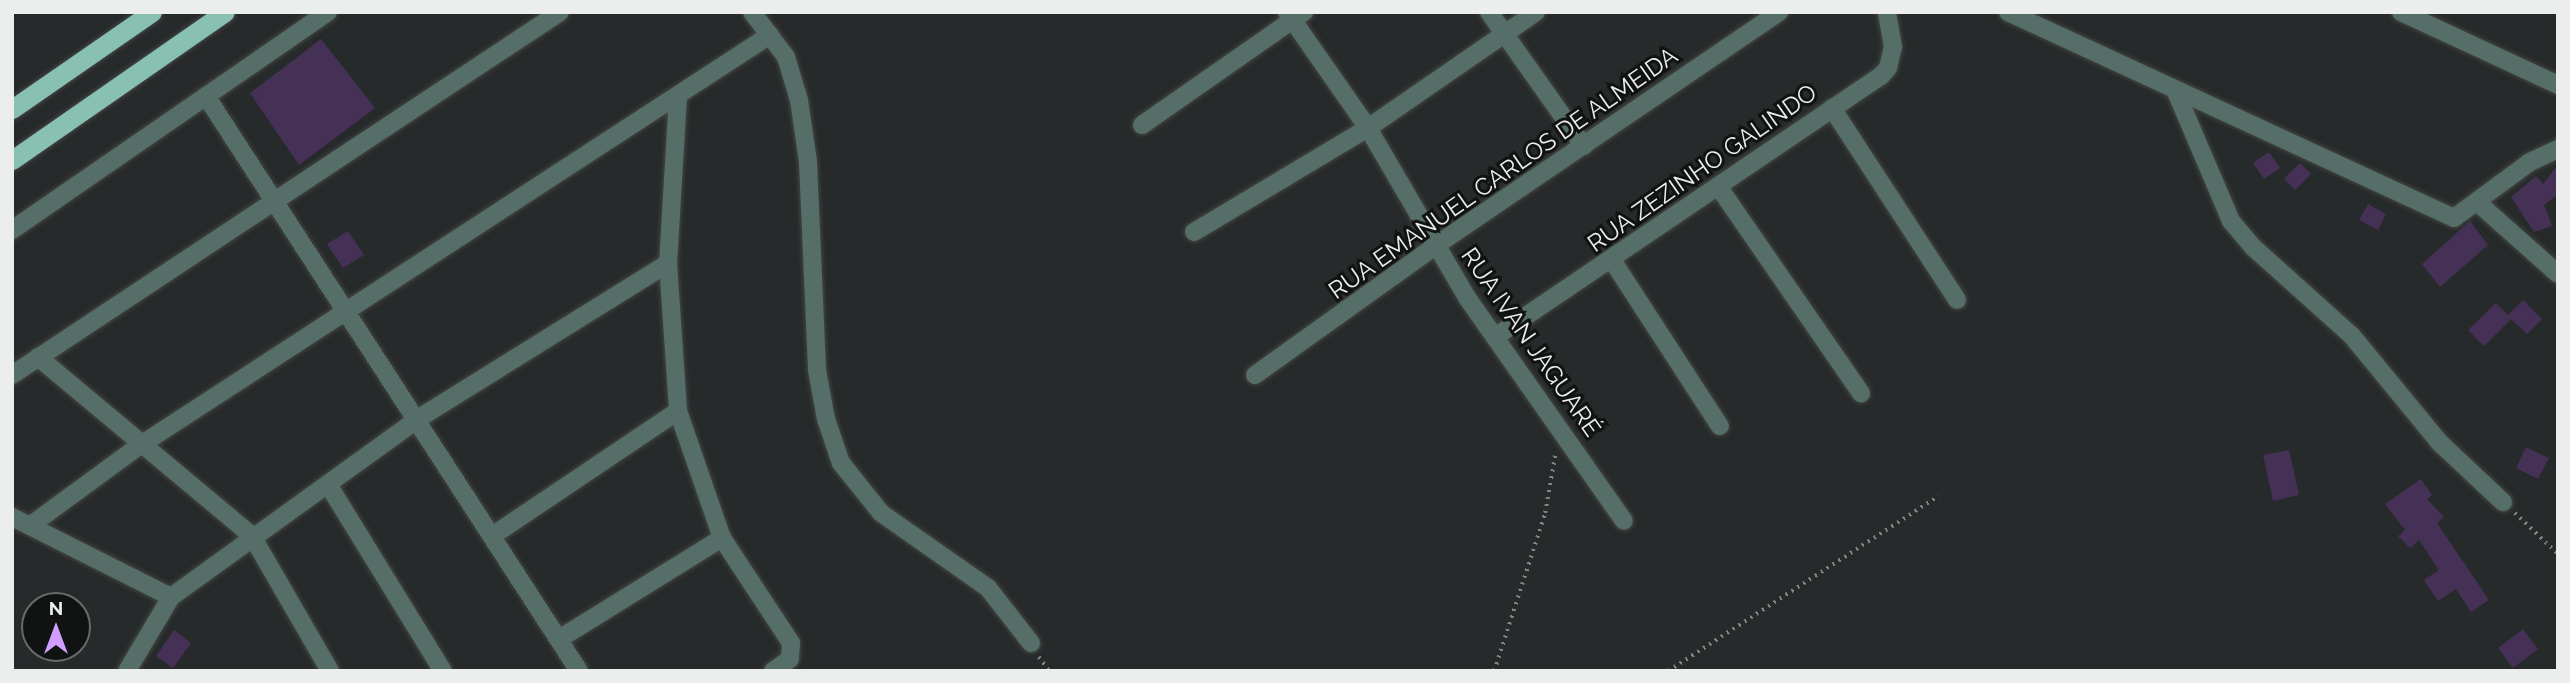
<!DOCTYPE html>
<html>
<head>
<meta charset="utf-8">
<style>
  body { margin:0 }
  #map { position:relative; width:2570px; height:683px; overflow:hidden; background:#272a2a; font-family:Raleway,sans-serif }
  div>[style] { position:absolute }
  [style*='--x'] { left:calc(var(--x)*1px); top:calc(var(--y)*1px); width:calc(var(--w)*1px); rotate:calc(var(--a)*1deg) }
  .building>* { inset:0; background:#453156 }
  .path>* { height:3.5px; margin-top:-1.75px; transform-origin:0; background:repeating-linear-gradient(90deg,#838585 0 2px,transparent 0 7px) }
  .roads { filter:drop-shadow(0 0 2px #434545) drop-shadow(0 0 2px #434545) }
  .minor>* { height:18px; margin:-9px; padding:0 9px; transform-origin:9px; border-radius:9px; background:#566e68 }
  .tertiary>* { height:18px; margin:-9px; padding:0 9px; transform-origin:9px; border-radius:9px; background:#566e68 }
  .trunk>* { height:19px; margin:-9.5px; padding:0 9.5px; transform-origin:9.5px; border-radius:9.5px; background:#88c0b2 }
  span { translate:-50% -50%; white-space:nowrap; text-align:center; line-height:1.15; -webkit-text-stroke:6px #111312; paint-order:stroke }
  .street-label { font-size:24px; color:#eceeed }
  .frame { position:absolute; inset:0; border:14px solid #eceeed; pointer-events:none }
  .north { position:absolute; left:21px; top:592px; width:70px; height:70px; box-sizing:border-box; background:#111312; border:2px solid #696b6a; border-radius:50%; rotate:0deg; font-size:19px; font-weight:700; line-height:28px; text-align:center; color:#eceeed }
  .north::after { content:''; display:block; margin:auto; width:24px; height:32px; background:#d19dfe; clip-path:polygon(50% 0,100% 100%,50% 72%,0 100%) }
</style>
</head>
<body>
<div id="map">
  <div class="building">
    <i style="clip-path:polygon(321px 39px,375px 108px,299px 165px,250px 93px)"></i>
    <i style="clip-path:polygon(2269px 152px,2280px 168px,2264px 179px,2253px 163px)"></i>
    <i style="clip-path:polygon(2300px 163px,2311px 174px,2295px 190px,2284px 179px)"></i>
    <i style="clip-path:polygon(2558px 165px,2558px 194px,2544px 205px,2552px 226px,2534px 232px,2511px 197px,2536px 176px,2543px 184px)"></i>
    <i style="clip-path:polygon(2368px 204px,2386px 214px,2378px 230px,2359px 220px)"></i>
    <i style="clip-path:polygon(2470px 221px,2488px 245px,2440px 287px,2422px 264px)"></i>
    <i style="clip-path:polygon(348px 231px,364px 255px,343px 268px,327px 244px)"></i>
    <i style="clip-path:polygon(2523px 300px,2542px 319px,2527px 334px,2511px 319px,2484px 346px,2468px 330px,2496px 303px,2508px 315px)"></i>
    <i style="clip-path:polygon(2526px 447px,2549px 458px,2538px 479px,2516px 468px)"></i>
    <i style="clip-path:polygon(2289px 450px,2299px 495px,2273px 501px,2263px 455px)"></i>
    <i style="clip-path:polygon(2421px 479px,2432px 495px,2427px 499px,2444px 517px,2437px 523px,2489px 600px,2471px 612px,2456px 589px,2438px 601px,2424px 580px,2439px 570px,2419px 540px,2410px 548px,2398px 536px,2405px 530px,2385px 504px)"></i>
    <i style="clip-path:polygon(2523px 629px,2538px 649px,2513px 668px,2498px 648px)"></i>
    <i style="clip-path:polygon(174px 630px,191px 643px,173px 668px,156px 656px)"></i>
  </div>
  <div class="path">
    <i style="--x:2515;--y:513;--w:59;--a:43.6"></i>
    <i style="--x:1039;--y:657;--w:17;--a:54"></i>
    <i style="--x:1494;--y:671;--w:166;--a:-72.1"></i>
    <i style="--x:1545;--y:513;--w:59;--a:-80.2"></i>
    <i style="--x:1668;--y:671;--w:322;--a:-32.9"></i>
  </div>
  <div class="roads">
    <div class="minor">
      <i style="--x:752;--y:12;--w:56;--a:52.9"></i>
      <i style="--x:786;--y:57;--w:45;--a:73.2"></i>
      <i style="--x:799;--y:100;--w:63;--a:81.7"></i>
      <i style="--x:808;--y:162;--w:208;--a:87.5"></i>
      <i style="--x:817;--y:370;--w:50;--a:79.6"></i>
      <i style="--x:826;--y:419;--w:46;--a:71.2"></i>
      <i style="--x:841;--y:463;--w:64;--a:51.3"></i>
      <i style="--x:881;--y:513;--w:131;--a:35"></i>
      <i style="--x:988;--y:588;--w:70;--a:52"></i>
      <i style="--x:1287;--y:12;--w:141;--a:55.1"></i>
      <i style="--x:1368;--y:128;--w:198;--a:59.7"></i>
      <i style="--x:1468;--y:299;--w:271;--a:54.9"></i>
      <i style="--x:1489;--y:12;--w:164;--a:54.7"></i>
      <i style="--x:2008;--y:12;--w:491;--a:24.8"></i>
      <i style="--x:2454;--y:218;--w:94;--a:-36.4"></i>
      <i style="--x:2530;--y:162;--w:31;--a:-25"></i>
      <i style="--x:2401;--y:12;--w:173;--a:24.9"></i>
      <i style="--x:2176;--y:92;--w:140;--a:66.9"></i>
      <i style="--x:2231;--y:221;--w:35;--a:50"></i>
      <i style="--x:2254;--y:248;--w:132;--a:41.9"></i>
      <i style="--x:2352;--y:336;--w:137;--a:50.6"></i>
      <i style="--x:2439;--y:442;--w:88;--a:43.2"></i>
      <i style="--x:206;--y:96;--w:685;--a:57.03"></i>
      <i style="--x:678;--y:96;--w:167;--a:93.4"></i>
      <i style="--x:668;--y:263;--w:148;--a:86.1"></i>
      <i style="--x:678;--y:411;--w:134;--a:70.9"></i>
      <i style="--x:722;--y:538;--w:126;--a:56.7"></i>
      <i style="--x:791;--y:643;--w:16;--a:94"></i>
      <i style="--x:790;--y:659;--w:21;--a:145"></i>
      <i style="--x:1832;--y:108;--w:229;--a:56.9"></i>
      <i style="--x:1142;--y:125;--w:198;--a:-34.9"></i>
      <i style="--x:1718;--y:186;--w:252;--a:55.4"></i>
      <i style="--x:2477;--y:202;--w:108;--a:41.6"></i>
      <i style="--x:1194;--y:232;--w:203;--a:-30.9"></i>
      <i style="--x:1368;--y:128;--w:204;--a:-34.6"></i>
      <i style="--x:1612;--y:260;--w:198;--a:57"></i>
      <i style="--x:1495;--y:337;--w:466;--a:-34.1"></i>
      <i style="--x:1881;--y:76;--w:11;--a:-49"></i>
      <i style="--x:1888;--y:68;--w:22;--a:-77"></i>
      <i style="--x:1893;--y:47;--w:36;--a:-100"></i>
      <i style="--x:38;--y:357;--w:279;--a:39.9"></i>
      <i style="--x:252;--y:536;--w:156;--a:60"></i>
      <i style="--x:12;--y:375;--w:657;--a:-33.52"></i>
      <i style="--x:1255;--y:375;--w:221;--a:-35.6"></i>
      <i style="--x:1435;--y:246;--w:416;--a:-34.2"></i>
      <i style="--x:329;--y:486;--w:217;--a:58.4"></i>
      <i style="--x:12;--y:517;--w:178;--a:26.7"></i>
      <i style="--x:31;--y:525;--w:134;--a:-36.2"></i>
      <i style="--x:139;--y:446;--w:753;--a:-33.08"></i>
      <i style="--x:492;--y:536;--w:224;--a:-33.9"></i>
      <i style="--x:559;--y:639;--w:192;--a:-31.8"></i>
      <i style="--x:127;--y:671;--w:86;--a:-59.3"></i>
      <i style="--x:171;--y:597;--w:302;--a:-35.8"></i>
      <i style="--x:416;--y:420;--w:297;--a:-31.9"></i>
    </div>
    <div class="tertiary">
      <i style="--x:12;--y:230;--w:384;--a:-34.6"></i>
    </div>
    <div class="trunk">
      <i style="--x:12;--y:109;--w:170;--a:-34.7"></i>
      <i style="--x:12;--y:160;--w:259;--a:-34.8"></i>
    </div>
  </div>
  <div class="street-label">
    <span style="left:1702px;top:168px;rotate:-35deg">RUA ZEZINHO GALINDO</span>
    <span style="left:1503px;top:173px;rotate:-35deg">RUA EMANUEL CARLOS DE ALMEIDA</span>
    <span style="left:1531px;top:342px;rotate:55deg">RUA IVAN JAGUARÉ</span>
  </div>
  <div class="frame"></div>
  <div class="north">N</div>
</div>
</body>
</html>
